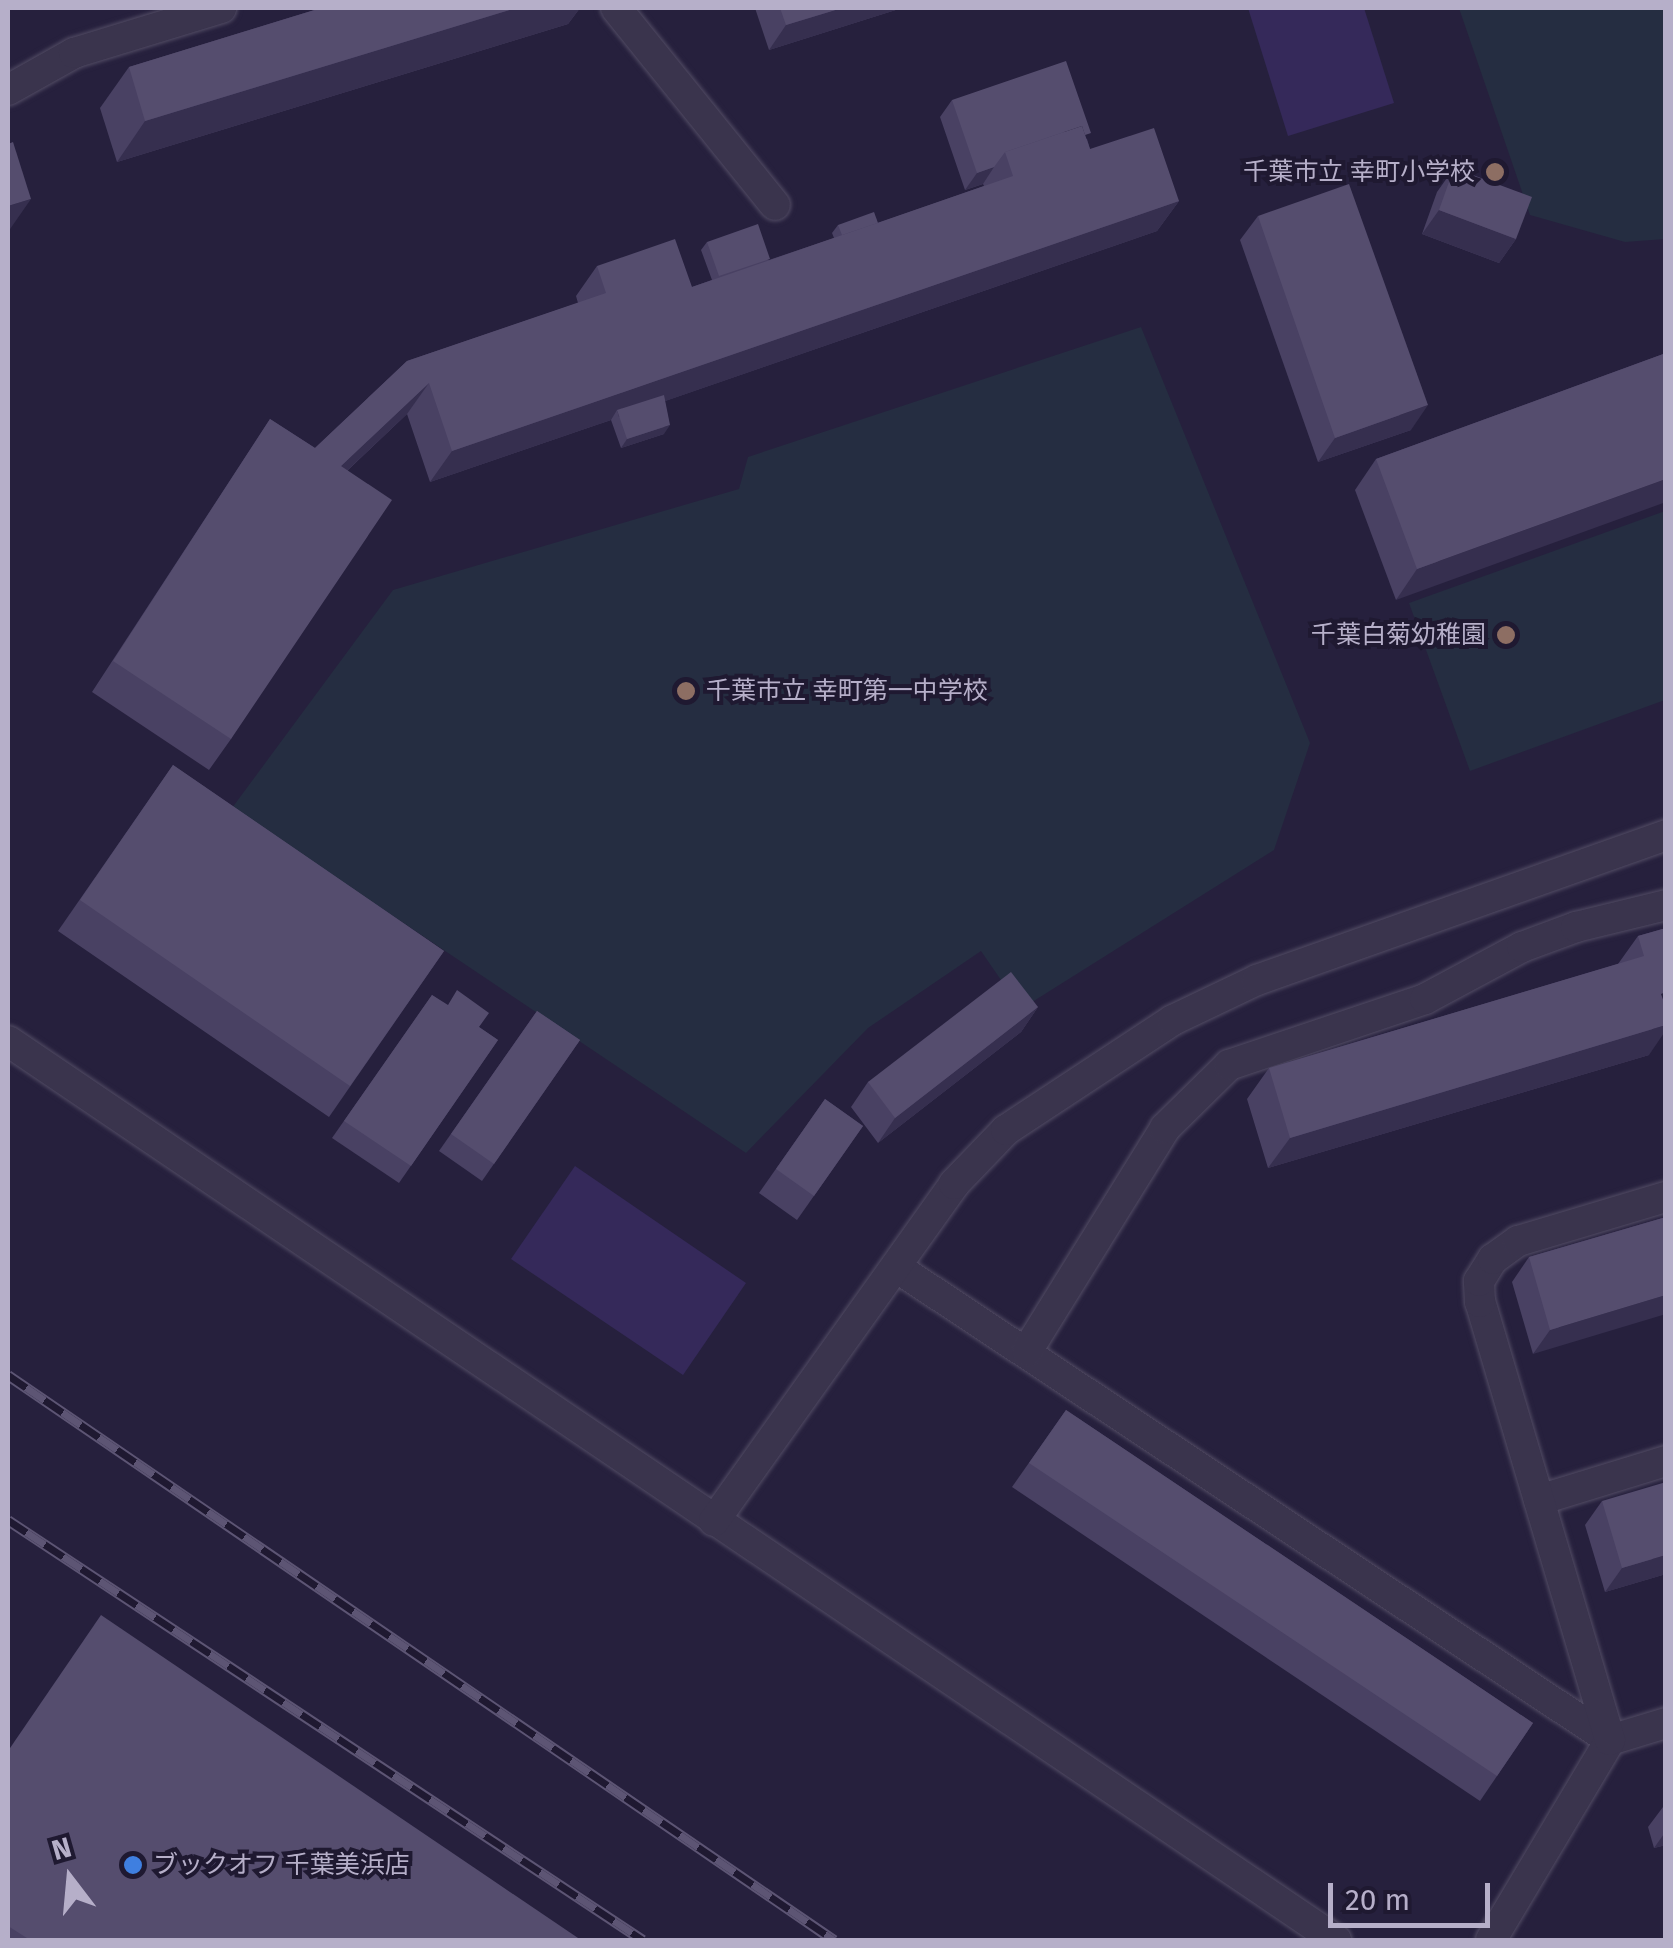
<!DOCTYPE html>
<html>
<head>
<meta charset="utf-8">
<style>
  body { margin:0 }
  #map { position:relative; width:1673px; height:1948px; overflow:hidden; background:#26203d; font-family:"Fira Sans","Noto Sans JP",sans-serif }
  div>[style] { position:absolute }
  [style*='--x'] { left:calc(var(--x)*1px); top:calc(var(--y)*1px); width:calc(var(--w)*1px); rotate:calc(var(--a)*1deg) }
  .green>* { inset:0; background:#252d41 }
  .water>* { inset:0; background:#35295a }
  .roads { filter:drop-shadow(0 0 2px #524c64) drop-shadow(0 0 2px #524c64) }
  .service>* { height:30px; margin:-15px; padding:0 15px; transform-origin:15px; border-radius:15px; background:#3a344d }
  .tertiary>* { height:30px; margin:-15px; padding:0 15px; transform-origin:15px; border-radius:15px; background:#3a344d }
  .rail>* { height:11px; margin-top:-5.5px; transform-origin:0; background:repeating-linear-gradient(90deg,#1f1931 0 22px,#5d5574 0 44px); box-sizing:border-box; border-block:2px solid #5d5574 }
  .wall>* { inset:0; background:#494163 }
  .shaded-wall>* { inset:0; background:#362f4f }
  .building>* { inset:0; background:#554d6e }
  .dots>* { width:28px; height:28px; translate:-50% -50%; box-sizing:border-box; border:5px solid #1f1931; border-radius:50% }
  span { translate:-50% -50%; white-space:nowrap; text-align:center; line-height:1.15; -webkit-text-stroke:8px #1f1931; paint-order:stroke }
  .poi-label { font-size:25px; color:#b6afc9 }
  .right { translate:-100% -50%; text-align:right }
  .left { translate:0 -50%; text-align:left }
  .frame { position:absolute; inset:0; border:10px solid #b6afc9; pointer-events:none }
  .north { position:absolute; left:20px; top:1828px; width:100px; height:100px; -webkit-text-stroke:8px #1f1931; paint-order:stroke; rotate:344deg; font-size:28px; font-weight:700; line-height:40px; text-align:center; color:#b6afc9 }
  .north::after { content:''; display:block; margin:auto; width:35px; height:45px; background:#b6afc9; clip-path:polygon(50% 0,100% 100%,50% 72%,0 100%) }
  .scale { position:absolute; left:1328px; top:1883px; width:162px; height:45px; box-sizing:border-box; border:5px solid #b6afc9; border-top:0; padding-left:12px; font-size:30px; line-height:35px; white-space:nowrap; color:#b6afc9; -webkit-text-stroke:8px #1f1931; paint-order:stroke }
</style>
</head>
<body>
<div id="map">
  <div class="green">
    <i style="clip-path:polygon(1459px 8px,1665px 8px,1665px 239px,1625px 242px,1530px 215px)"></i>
    <i style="clip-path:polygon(1141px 327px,1310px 743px,1274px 850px,1021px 1009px,981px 951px,868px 1028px,746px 1153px,232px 808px,393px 590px,739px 489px,748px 457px)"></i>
    <i style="clip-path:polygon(1665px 511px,1665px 700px,1470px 771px,1409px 603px)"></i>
  </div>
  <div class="water">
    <i style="clip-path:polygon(1248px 8px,1364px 8px,1394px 103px,1288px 136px)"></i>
    <i style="clip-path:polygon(575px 1166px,746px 1283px,683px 1375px,511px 1259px)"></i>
  </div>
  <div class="roads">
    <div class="service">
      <i style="--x:616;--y:8;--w:253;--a:51.1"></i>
      <i style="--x:8;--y:90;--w:76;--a:-29.3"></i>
      <i style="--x:74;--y:53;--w:154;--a:-17"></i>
      <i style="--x:896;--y:1267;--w:856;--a:33.52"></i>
      <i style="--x:1610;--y:1740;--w:59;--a:-16.9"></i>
      <i style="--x:1027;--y:1351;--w:262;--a:-58.2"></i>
      <i style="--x:1165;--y:1128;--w:90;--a:-44.5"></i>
      <i style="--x:1229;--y:1065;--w:207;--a:-18.6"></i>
      <i style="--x:1425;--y:999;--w:110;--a:-28.2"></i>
      <i style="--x:1522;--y:947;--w:58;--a:-20.3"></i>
      <i style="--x:1576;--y:927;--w:93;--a:-13.7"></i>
      <i style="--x:1539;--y:1500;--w:133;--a:-17.1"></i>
      <i style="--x:1491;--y:1940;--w:233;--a:-59.2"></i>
      <i style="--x:1610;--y:1740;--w:457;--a:-106.5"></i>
      <i style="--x:1480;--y:1302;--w:21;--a:-93"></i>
      <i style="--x:1479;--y:1281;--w:26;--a:-58"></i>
      <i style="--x:1493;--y:1259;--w:31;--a:-36"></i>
      <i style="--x:1518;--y:1241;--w:154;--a:-16.6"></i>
    </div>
    <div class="tertiary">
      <i style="--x:8;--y:1041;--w:1604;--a:34.1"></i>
      <i style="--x:714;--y:1521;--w:414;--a:-54.5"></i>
      <i style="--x:954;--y:1184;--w:75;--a:-46.1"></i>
      <i style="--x:1006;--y:1130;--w:200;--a:-33.4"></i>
      <i style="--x:1173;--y:1020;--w:93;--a:-25.5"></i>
      <i style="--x:1257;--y:980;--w:434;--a:-19.5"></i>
    </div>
  </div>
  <div class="rail">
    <i style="--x:8;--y:1375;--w:1001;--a:34.37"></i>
    <i style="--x:8;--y:1520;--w:761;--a:33.48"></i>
  </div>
  <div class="wall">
    <i style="clip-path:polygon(321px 8px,580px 8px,568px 24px,117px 162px,100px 108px,129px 67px)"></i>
    <i style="clip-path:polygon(755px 8px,902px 8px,769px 50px)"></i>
    <i style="clip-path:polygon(952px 100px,1087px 139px,1090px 149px,1179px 201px,1157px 231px,665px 401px,664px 434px,621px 448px,611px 420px,430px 482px,407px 414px,348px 470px,231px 739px,209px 770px,92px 692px,270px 419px,315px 448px,407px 361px,578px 303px,576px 296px,597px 266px,692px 287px,712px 280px,701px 250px,707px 242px,769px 260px,834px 238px,832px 233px,838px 225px,878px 223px,984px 186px,983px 184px,965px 190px,940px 117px)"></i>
    <i style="clip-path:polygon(1454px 168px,1516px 239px,1499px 263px,1422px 234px,1437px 192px)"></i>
    <i style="clip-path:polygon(1258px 216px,1411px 430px,1318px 462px,1240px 240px)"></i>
    <i style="clip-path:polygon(1666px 353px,1396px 600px,1355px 490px,1376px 459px)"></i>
    <i style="clip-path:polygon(173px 765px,444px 951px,329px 1117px,58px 931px)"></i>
    <i style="clip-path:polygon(1666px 928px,1649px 1055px,1268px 1168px,1247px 1099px,1269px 1068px,1618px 964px,1638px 936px)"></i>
    <i style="clip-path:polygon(432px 995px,498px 1040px,399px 1183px,332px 1138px)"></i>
    <i style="clip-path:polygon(1038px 1007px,1021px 1032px,878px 1143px,851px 1107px,868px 1082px)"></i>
    <i style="clip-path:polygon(537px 1011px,580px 1040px,482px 1181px,439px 1151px)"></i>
    <i style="clip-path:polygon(825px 1099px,863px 1126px,797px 1220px,759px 1193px)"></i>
    <i style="clip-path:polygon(1666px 1217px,1533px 1354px,1512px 1282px,1529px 1257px)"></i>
    <i style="clip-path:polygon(1066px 1410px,1533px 1723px,1480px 1801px,1012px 1487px)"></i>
    <i style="clip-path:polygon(1602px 1501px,1666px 1574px,1605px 1592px,1585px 1525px)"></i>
    <i style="clip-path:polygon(8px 1750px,581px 1940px,8px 1940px)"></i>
    <i style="clip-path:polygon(1666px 1803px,1666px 1845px,1654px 1848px,1648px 1827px)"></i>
  </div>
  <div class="shaded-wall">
    <i style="clip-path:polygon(516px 8px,580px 8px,568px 24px,117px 162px,145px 121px)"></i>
    <i style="clip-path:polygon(842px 8px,902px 8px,769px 50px,786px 25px)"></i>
    <i style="clip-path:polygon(994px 167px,983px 184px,965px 190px,977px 173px)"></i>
    <i style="clip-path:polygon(31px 199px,8px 232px,8px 206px)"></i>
    <i style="clip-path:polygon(1179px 201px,1157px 231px,619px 417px,617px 410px,611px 420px,430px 482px,452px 451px)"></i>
    <i style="clip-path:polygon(1439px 210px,1516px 239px,1499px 263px,1422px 234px)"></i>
    <i style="clip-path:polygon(429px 383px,407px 414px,319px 497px,341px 466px)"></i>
    <i style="clip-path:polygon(1428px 405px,1411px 430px,1318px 462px,1335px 438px)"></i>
    <i style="clip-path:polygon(670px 425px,664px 434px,621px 448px,627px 439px)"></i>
    <i style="clip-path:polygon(1666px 479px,1666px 502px,1396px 600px,1417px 569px)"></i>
    <i style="clip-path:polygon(1038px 1007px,1021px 1032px,878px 1143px,895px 1118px)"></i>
    <i style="clip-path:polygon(1666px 1025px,1666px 1030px,1649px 1055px,1268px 1168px,1290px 1138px)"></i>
    <i style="clip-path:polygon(1666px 1295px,1666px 1314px,1533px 1354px,1550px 1330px)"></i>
    <i style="clip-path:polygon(1666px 1555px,1666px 1574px,1605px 1592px,1622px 1568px)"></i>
    <i style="clip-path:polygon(1666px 1831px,1666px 1845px,1654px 1848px)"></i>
  </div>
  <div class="building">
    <i style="clip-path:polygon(321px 8px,516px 8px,145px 121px,129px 67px)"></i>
    <i style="clip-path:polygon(780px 8px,842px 8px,786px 25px)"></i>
    <i style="clip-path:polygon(1066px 61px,1091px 133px,1085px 135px,1082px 126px,1005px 152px,994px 167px,977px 173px,952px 100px)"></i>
    <i style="clip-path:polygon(1082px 126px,1090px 149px,1154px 128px,1179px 201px,452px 451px,429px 383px,341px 466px,392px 500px,231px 739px,113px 661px,270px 419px,315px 448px,407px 361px,606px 293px,597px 266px,675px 239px,692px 287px,1013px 176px,1005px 152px)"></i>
    <i style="clip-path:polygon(13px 142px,31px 199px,8px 206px,8px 144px)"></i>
    <i style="clip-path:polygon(1454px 168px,1532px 197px,1516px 239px,1439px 210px)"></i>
    <i style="clip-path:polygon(1349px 184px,1428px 405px,1335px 438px,1258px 216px)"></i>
    <i style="clip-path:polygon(874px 212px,878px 223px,842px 235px,838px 225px)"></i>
    <i style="clip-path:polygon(758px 224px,770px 259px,719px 276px,707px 242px)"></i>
    <i style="clip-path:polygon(1666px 353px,1666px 479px,1417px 569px,1376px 459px)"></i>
    <i style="clip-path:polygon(664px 395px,670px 425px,627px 439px,617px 410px)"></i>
    <i style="clip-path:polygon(173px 765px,444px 951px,350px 1086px,80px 900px)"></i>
    <i style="clip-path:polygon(1666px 928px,1666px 992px,1661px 994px,1666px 1008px,1666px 1025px,1290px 1138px,1269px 1068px,1644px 956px,1638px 936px)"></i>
    <i style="clip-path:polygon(1011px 972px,1038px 1007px,895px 1118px,868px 1082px)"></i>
    <i style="clip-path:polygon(457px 990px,489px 1013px,479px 1027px,498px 1040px,411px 1166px,344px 1121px,432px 995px,448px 1005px)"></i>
    <i style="clip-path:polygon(537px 1011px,580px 1040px,494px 1164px,451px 1134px)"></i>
    <i style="clip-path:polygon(825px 1099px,863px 1126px,814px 1196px,776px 1169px)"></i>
    <i style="clip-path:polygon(1666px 1217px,1666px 1295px,1550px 1330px,1529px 1257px)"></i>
    <i style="clip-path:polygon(1066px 1410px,1533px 1723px,1497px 1776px,1029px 1463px)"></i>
    <i style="clip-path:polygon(1666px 1482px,1666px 1555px,1622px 1568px,1602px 1501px)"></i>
    <i style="clip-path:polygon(101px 1615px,581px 1940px,30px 1940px,8px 1926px,8px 1751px)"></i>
  </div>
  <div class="dots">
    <i style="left:1495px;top:172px;background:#8d6e63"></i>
    <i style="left:1506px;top:635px;background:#8d6e63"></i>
    <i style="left:686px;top:691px;background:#8d6e63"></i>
    <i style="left:133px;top:1865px;background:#3f7fe0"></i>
  </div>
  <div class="poi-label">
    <span class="right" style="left:1475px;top:172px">千葉市立 幸町小学校</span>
    <span class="right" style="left:1486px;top:635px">千葉白菊幼稚園</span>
    <span class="left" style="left:706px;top:691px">千葉市立 幸町第一中学校</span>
    <span class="left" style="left:153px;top:1865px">ブックオフ 千葉美浜店</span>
  </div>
  <div class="frame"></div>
  <div class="north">N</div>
  <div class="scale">20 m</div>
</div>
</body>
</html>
